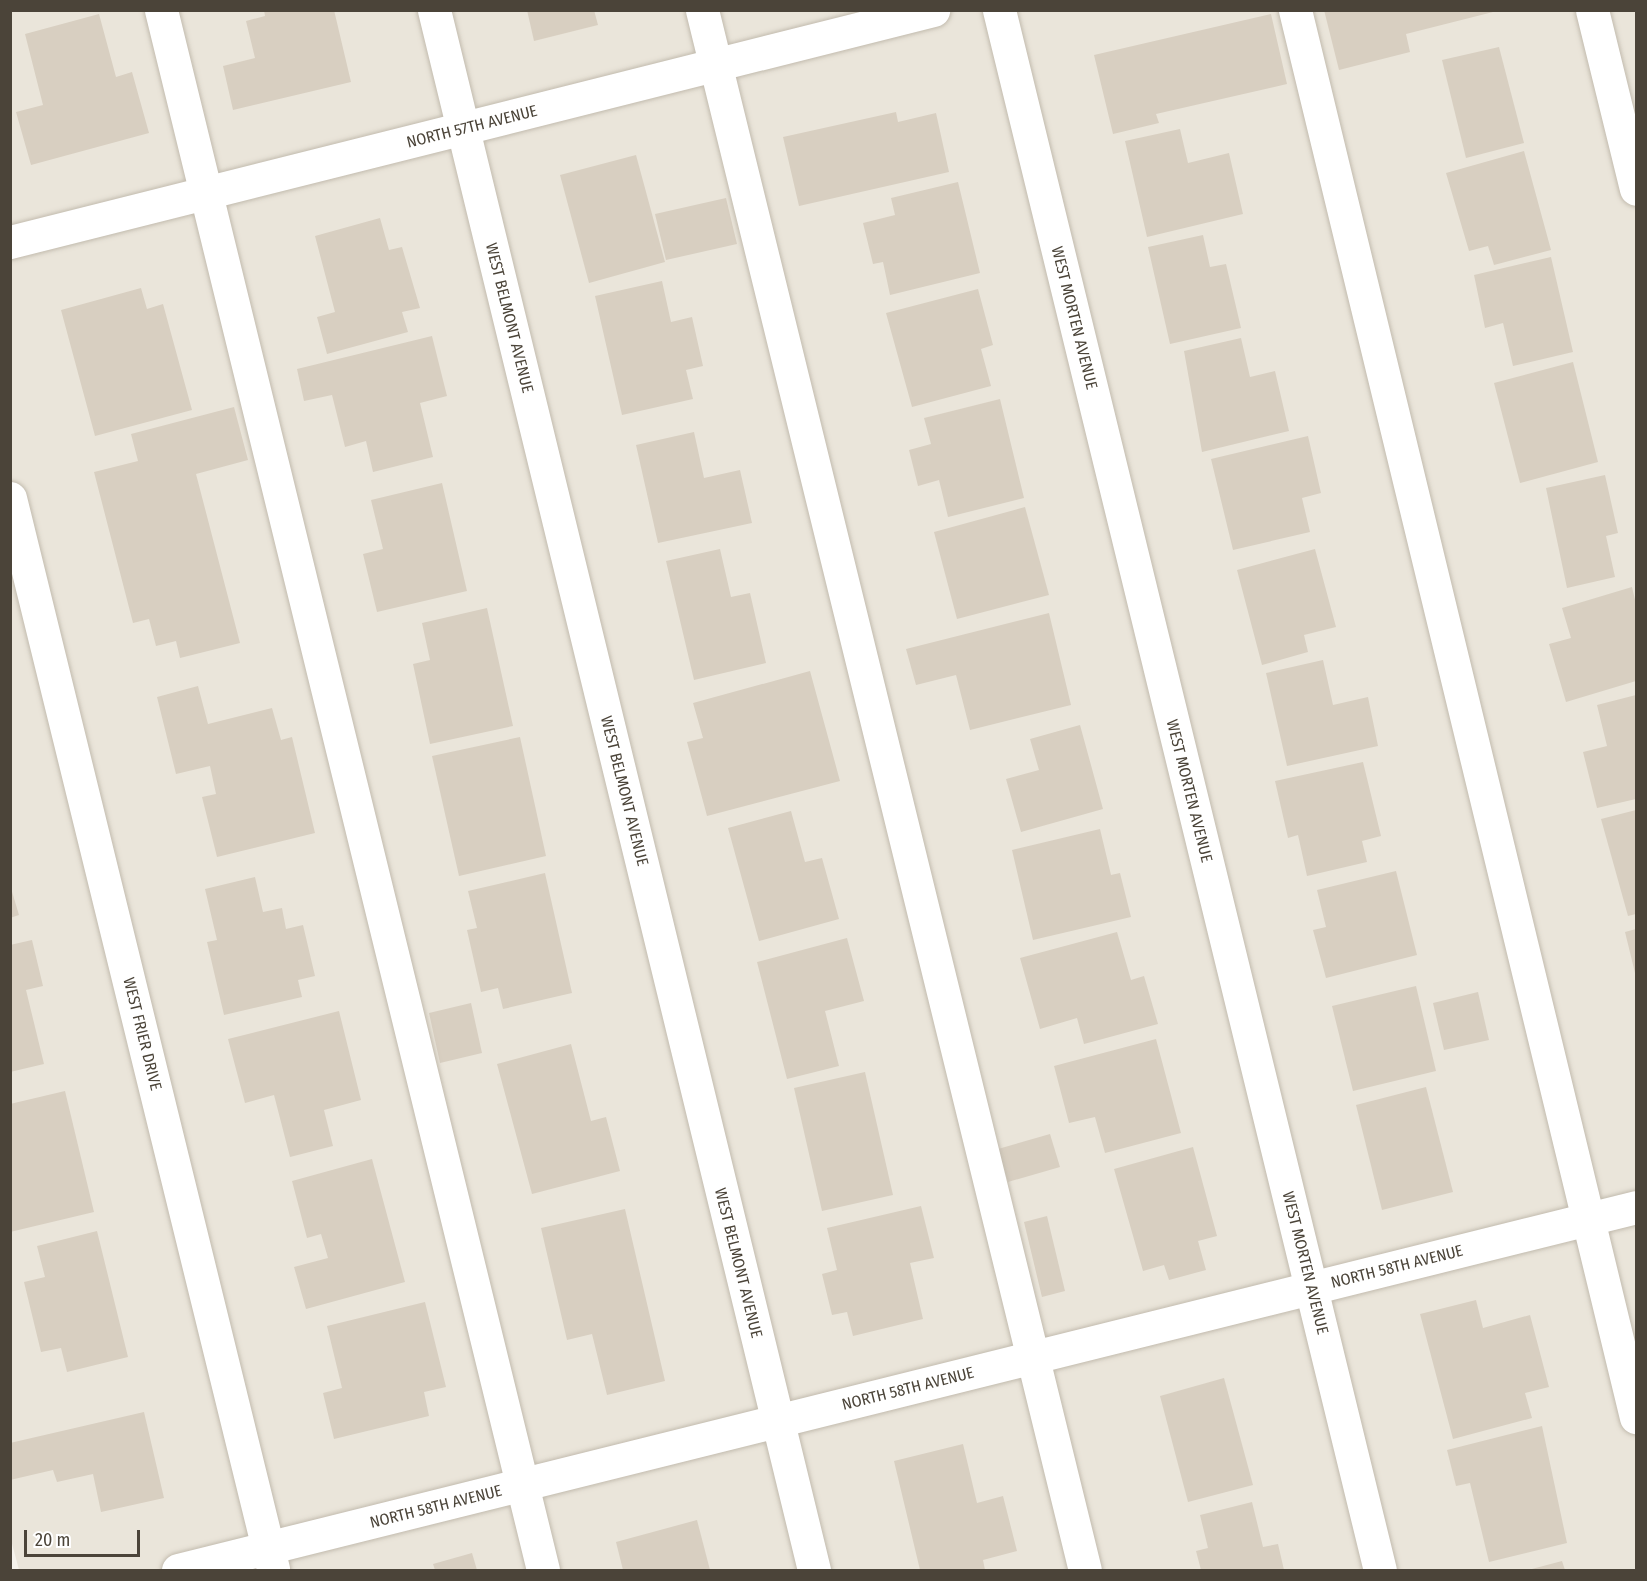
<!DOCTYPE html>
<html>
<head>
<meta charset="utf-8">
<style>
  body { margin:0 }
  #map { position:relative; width:1647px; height:1581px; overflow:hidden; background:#f6f3ec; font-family:"Fira Sans Condensed",sans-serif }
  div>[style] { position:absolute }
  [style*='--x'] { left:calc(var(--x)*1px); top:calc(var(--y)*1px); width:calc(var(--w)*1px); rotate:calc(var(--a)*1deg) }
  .residential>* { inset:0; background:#eae5da }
  .building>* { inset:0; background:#d8cfc1 }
  .roads { filter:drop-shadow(0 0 2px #c2bbae) drop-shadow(0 0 2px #c2bbae) }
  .minor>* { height:33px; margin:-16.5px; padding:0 16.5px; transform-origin:16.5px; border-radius:16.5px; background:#fff }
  span { translate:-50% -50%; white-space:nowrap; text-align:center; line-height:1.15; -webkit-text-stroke:5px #fff; paint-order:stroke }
  .street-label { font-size:16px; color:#4b4439 }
  .frame { position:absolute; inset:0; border:12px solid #4b4439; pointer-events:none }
  .scale { position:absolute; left:24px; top:1530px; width:116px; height:27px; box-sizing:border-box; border:3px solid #4b4439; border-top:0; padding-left:8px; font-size:18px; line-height:21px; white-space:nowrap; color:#4b4439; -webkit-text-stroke:4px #fff; paint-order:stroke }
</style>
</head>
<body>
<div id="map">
  <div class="residential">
    <i style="clip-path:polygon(10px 11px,1636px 11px,1636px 1570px,19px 1570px,10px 1536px)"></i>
  </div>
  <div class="building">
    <i style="clip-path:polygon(264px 10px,334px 10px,351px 82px,233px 110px,223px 66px,255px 58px,246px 21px,265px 16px)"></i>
    <i style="clip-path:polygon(527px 10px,594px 10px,598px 25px,534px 41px)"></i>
    <i style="clip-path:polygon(1324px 10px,1497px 10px,1497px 11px,1406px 34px,1410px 52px,1339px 70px)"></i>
    <i style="clip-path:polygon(99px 14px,116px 77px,132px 72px,149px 133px,31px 165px,16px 112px,43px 105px,25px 34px)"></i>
    <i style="clip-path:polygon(1271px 14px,1287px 84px,1156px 114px,1159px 123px,1113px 134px,1094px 55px)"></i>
    <i style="clip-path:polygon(1499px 47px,1524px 143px,1466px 158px,1442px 60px)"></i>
    <i style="clip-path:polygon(896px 112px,898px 122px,936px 113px,949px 172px,799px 206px,783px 137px)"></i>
    <i style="clip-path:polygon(1180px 129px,1188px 163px,1229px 153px,1243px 214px,1147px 237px,1125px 141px)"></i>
    <i style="clip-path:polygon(1524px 151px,1551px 250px,1494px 265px,1488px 246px,1469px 251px,1446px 173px)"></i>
    <i style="clip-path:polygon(636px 155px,665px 262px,589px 283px,560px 175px)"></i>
    <i style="clip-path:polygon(958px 182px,980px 273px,890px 295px,883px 262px,873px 264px,863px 223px,895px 215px,891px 198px)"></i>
    <i style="clip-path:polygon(726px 198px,737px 244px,666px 260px,655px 214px)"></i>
    <i style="clip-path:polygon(380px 218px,389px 250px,402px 247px,420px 308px,402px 312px,408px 332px,327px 354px,317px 317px,335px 312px,315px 236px)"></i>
    <i style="clip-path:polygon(1203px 235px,1210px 267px,1226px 264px,1241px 328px,1170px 344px,1148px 247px)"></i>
    <i style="clip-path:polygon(1551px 257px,1573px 352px,1513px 366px,1503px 323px,1485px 328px,1474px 275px)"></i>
    <i style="clip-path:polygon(662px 281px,671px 322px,692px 317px,703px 366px,686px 370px,693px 399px,622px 415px,595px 296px)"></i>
    <i style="clip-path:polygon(141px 288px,147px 309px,163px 304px,192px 410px,95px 436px,61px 310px)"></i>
    <i style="clip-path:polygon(978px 289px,993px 345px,981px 349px,991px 386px,912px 407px,886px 313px)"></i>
    <i style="clip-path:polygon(432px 336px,447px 396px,420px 403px,433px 457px,373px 472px,366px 441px,345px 447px,332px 395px,304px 401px,297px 369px)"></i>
    <i style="clip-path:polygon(1241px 338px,1250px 377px,1275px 371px,1289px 431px,1202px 452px,1184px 351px)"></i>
    <i style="clip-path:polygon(1573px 362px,1598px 462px,1520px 483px,1494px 383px)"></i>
    <i style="clip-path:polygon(1000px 399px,1024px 498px,948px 517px,939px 480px,918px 486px,909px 450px,931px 444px,924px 418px)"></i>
    <i style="clip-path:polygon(234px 407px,248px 460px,196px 474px,240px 643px,180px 658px,176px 641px,156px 646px,149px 619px,133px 623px,94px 472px,138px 461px,131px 434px)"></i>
    <i style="clip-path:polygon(694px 432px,704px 478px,740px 470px,752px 523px,658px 543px,636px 445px)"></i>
    <i style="clip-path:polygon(1308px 436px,1321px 493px,1302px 498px,1310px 532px,1233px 550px,1211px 459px)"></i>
    <i style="clip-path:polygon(1605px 475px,1618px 533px,1606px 536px,1615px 577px,1567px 588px,1546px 488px)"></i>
    <i style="clip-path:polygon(442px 483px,467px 591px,377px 612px,363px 554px,383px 549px,371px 500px)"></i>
    <i style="clip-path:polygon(1025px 507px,1049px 595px,957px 619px,934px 532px)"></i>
    <i style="clip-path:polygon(720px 549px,731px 597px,750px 593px,766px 663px,694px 680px,666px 561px)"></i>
    <i style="clip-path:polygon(1315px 549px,1336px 627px,1304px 635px,1308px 652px,1262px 665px,1237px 570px)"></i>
    <i style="clip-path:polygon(1632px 587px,1636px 604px,1636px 681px,1566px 702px,1549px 644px,1571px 638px,1562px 608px)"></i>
    <i style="clip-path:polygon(487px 608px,513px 726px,430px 744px,413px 664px,430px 660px,422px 623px)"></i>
    <i style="clip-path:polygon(1049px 613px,1071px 705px,970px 730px,956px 675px,916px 685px,906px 649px)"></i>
    <i style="clip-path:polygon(1323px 660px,1333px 705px,1368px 697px,1378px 746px,1287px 766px,1266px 673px)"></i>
    <i style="clip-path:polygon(810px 671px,840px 781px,707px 816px,687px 742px,703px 738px,693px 703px)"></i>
    <i style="clip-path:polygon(198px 686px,208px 724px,272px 708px,281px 740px,292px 737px,315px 833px,217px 857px,202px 797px,216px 794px,210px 766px,176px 774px,157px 697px)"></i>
    <i style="clip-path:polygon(1636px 695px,1636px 799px,1597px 808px,1583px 752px,1607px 746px,1597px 705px)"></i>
    <i style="clip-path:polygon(1080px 725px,1103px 809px,1021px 832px,1006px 779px,1039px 770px,1030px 739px)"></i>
    <i style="clip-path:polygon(520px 737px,546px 856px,459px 876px,432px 756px)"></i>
    <i style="clip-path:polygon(1363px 762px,1381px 836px,1362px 841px,1367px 862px,1307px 876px,1298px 835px,1288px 838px,1275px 781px)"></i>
    <i style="clip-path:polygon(1636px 810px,1636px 914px,1628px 916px,1601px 819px)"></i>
    <i style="clip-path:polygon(791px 811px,805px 862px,822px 858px,839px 919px,759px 941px,728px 828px)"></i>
    <i style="clip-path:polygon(1100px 829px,1111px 875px,1120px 873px,1131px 917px,1033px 940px,1012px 850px)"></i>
    <i style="clip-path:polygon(1396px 871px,1417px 955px,1326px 978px,1313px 930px,1326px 927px,1317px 890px)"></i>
    <i style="clip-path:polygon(545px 873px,572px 993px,503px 1009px,498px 988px,481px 992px,467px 930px,477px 928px,468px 891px)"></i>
    <i style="clip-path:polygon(255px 877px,263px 912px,282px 908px,286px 929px,303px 925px,315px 976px,298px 980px,302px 997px,224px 1015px,207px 942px,217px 940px,205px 889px)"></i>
    <i style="clip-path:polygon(10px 885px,19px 915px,10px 918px)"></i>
    <i style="clip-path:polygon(1636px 929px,1636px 977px,1625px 932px)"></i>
    <i style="clip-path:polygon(1117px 932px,1131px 980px,1144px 976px,1158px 1024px,1084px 1044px,1077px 1018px,1040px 1029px,1020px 958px)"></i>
    <i style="clip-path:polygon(847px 938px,864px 1001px,825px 1011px,839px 1066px,787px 1079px,757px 962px)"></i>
    <i style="clip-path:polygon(32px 940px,43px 986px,26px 990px,44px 1064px,10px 1072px,10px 945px)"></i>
    <i style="clip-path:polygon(1416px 986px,1436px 1071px,1353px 1091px,1332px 1006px)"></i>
    <i style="clip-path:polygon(1478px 992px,1489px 1040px,1444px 1050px,1433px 1003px)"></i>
    <i style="clip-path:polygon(471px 1003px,482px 1053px,440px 1063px,429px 1013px)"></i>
    <i style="clip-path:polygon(339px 1011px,361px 1100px,324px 1110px,333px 1146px,290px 1157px,274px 1095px,245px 1103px,228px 1039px)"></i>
    <i style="clip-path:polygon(1156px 1039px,1181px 1133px,1105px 1153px,1095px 1117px,1069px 1123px,1054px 1066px)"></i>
    <i style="clip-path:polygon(571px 1044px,591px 1121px,606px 1117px,620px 1171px,532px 1194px,497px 1064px)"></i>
    <i style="clip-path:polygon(865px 1072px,893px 1195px,822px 1211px,794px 1088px)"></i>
    <i style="clip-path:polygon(1426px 1087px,1453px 1192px,1382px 1210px,1356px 1105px)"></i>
    <i style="clip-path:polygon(65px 1091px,94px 1212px,10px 1232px,10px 1104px)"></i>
    <i style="clip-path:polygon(1050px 1134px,1060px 1167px,1008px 1182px,998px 1149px)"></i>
    <i style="clip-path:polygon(1193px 1147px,1217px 1236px,1198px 1241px,1206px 1270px,1169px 1280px,1164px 1265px,1143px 1271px,1114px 1169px)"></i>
    <i style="clip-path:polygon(372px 1159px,405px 1282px,306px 1309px,294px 1267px,328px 1258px,321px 1234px,307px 1238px,292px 1181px)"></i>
    <i style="clip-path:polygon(921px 1206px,934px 1258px,910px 1263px,923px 1319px,853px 1336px,847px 1312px,832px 1315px,822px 1274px,837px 1270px,827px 1228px)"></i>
    <i style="clip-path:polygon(625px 1209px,665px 1381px,607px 1395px,592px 1334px,567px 1340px,541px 1228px)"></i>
    <i style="clip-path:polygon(1047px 1216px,1065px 1291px,1042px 1297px,1024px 1222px)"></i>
    <i style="clip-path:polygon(97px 1231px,128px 1357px,67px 1372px,61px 1348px,41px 1352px,24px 1282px,45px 1277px,37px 1246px)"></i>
    <i style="clip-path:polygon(1476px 1300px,1483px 1328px,1530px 1315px,1549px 1387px,1525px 1393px,1532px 1418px,1453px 1439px,1420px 1314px)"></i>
    <i style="clip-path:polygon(425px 1302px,446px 1387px,424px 1392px,429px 1416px,334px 1439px,323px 1393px,342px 1388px,327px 1326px)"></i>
    <i style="clip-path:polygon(1224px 1378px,1253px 1485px,1188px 1502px,1160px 1396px)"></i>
    <i style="clip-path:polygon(144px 1412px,164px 1498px,101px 1512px,93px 1474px,57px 1482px,53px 1470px,10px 1480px,10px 1443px)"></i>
    <i style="clip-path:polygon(1542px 1426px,1567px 1543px,1489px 1562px,1470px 1483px,1456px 1486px,1447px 1450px)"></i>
    <i style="clip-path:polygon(963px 1444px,977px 1503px,1003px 1496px,1017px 1551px,983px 1560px,985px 1570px,920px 1570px,894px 1461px)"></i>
    <i style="clip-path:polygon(1252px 1502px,1263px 1547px,1278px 1544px,1284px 1570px,1201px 1570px,1196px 1551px,1208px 1548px,1200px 1515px)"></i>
    <i style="clip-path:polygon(697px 1520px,710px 1570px,623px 1570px,616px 1542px)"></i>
    <i style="clip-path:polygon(472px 1553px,477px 1570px,435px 1570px,433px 1564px)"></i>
    <i style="clip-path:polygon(1562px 1561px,1565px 1570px,1528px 1570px)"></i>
  </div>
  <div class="roads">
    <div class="minor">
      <i style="--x:161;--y:10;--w:1606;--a:76.24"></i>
      <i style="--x:434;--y:10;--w:1606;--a:76.31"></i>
      <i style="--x:702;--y:10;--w:1606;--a:76.21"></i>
      <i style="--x:999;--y:10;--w:1606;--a:76.28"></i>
      <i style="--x:1295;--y:10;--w:1448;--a:76.38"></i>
      <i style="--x:1592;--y:10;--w:184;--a:76.2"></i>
      <i style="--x:10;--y:242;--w:952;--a:-14.11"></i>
      <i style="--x:10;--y:498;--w:1103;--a:76.2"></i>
      <i style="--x:178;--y:1570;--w:1503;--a:-13.98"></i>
    </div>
  </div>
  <div class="street-label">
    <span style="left:472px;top:127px;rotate:-14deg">NORTH 57TH AVENUE</span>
    <span style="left:509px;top:318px;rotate:76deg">WEST BELMONT AVENUE</span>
    <span style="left:1074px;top:318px;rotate:76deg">WEST MORTEN AVENUE</span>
    <span style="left:624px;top:791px;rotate:76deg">WEST BELMONT AVENUE</span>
    <span style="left:1189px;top:791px;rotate:76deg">WEST MORTEN AVENUE</span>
    <span style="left:142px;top:1034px;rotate:76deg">WEST FRIER DRIVE</span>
    <span style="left:738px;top:1263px;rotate:76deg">WEST BELMONT AVENUE</span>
    <span style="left:1305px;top:1263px;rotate:76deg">WEST MORTEN AVENUE</span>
    <span style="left:1397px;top:1267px;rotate:-14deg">NORTH 58TH AVENUE</span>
    <span style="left:908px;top:1389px;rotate:-14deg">NORTH 58TH AVENUE</span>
    <span style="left:436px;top:1507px;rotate:-14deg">NORTH 58TH AVENUE</span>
  </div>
  <div class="frame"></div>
  <div class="scale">20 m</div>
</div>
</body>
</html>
